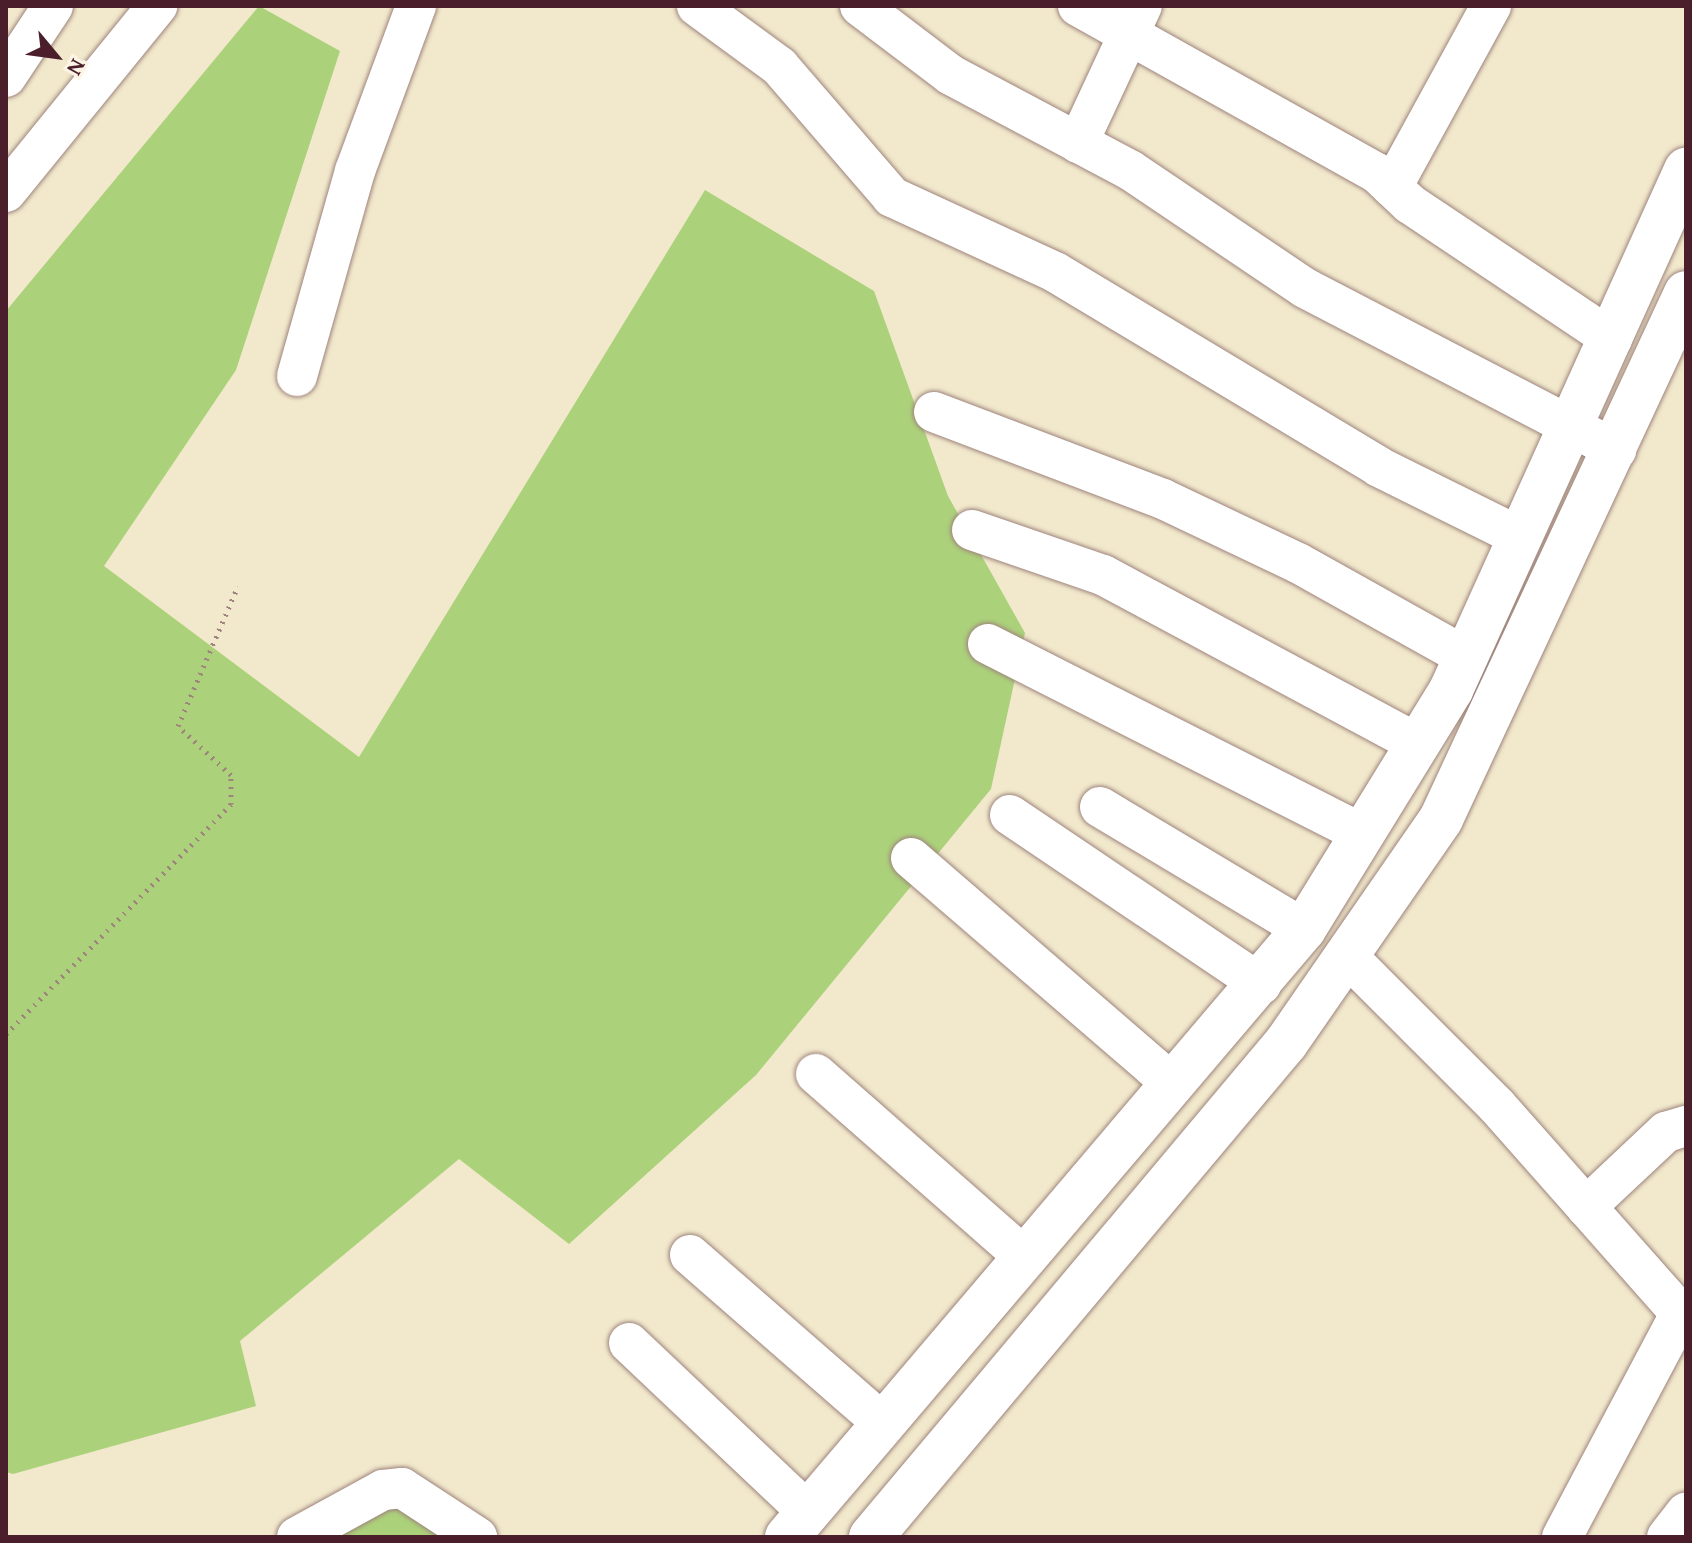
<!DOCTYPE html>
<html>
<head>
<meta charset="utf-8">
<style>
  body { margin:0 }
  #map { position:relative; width:1692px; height:1543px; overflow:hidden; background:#f2e9cd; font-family:"Gentium Book Plus",serif }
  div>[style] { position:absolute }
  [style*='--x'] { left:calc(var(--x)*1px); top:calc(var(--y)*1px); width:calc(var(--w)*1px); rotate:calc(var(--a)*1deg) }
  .green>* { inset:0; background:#acd17b }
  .path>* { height:5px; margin-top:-2.5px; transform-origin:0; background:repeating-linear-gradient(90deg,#9e847c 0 2px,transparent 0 8px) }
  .roads { filter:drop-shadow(0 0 2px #9e847c) drop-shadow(0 0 2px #9e847c) }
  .minor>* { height:40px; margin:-20px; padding:0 20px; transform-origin:20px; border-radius:20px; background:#fff }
  .major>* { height:44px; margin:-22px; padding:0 22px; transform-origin:22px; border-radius:22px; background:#fff }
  span { translate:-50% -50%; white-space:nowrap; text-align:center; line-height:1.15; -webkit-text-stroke:8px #fcf5e5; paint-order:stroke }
  .frame { position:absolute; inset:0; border:8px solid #4a1f2b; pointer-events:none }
  .north { position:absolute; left:16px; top:16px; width:80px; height:80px; -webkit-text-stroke:6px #fcf5e5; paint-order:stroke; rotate:119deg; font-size:22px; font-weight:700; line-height:32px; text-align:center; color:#4a1f2b }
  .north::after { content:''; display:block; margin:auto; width:28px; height:36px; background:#4a1f2b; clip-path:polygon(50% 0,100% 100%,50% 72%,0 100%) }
</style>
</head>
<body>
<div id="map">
  <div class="green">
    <i style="clip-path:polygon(259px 6px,340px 51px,236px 370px,104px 566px,359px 757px,705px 190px,874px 291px,948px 496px,1025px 633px,991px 789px,756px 1075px,569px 1244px,459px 1159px,240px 1341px,256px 1406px,13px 1474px,6px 1472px,6px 311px)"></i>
    <i style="clip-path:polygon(425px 1481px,476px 1537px,316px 1537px)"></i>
  </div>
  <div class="path">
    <i style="--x:6;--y:1034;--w:322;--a:-45.6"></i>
    <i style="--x:231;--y:804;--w:29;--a:-90"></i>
    <i style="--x:231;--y:775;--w:72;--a:-137.2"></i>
    <i style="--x:178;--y:726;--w:152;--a:-66.8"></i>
  </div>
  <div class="roads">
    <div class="minor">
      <i style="--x:697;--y:6;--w:102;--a:36.2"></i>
      <i style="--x:779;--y:66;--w:173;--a:49.2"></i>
      <i style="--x:892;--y:197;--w:179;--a:24.7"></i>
      <i style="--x:1055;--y:272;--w:378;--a:31"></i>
      <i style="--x:1379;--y:467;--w:157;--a:26.4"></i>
      <i style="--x:860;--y:6;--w:114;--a:37.2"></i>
      <i style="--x:951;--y:75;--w:203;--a:28"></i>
      <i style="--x:1130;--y:170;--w:211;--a:34"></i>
      <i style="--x:1305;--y:288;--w:351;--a:27.5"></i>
      <i style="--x:1078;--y:6;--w:342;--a:29.2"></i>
      <i style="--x:1377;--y:173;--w:45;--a:43.2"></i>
      <i style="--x:1410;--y:204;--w:243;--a:33.8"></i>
      <i style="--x:6;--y:77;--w:85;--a:-56.5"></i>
      <i style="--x:1078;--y:143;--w:151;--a:-65"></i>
      <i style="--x:1392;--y:187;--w:206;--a:-61.3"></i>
      <i style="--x:6;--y:192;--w:240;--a:-50.9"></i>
      <i style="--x:297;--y:376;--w:213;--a:-74.2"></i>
      <i style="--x:355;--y:171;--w:176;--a:-69.7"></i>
      <i style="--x:934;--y:412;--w:245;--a:20.8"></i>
      <i style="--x:1163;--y:499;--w:149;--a:25.4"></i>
      <i style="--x:1298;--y:563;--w:193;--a:29.2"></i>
      <i style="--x:972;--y:530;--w:139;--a:19"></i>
      <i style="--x:1103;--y:575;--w:357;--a:28.2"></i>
      <i style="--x:988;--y:644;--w:420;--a:26.9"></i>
      <i style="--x:1100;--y:807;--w:238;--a:30.9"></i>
      <i style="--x:1010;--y:815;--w:303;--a:34"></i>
      <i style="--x:911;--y:858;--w:347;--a:40.8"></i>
      <i style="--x:1347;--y:956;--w:212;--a:45"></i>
      <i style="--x:1497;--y:1106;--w:286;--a:48.5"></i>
      <i style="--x:816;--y:1074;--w:277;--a:41.3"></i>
      <i style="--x:1586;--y:1207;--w:110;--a:-43.2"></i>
      <i style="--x:1666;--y:1132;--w:21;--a:-17"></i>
      <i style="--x:690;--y:1255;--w:257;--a:41.1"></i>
      <i style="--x:629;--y:1343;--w:246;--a:43.4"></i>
      <i style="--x:297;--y:1537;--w:98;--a:-28.7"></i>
      <i style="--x:383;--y:1490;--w:19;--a:-6"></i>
      <i style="--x:402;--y:1488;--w:90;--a:33.2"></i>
      <i style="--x:1562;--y:1537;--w:252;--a:-62.1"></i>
      <i style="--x:1667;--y:1537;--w:31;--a:-52"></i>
    </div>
    <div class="major">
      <i style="--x:787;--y:1537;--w:798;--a:-49.62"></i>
      <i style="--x:1304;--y:929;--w:281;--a:-58.4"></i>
      <i style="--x:1451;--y:690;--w:571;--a:-65.68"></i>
      <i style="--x:871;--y:1537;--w:645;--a:-49.97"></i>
      <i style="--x:1286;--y:1043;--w:272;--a:-55.3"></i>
      <i style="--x:1441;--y:819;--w:580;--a:-65.02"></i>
    </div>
  </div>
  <div class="frame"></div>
  <div class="north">N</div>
</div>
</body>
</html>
